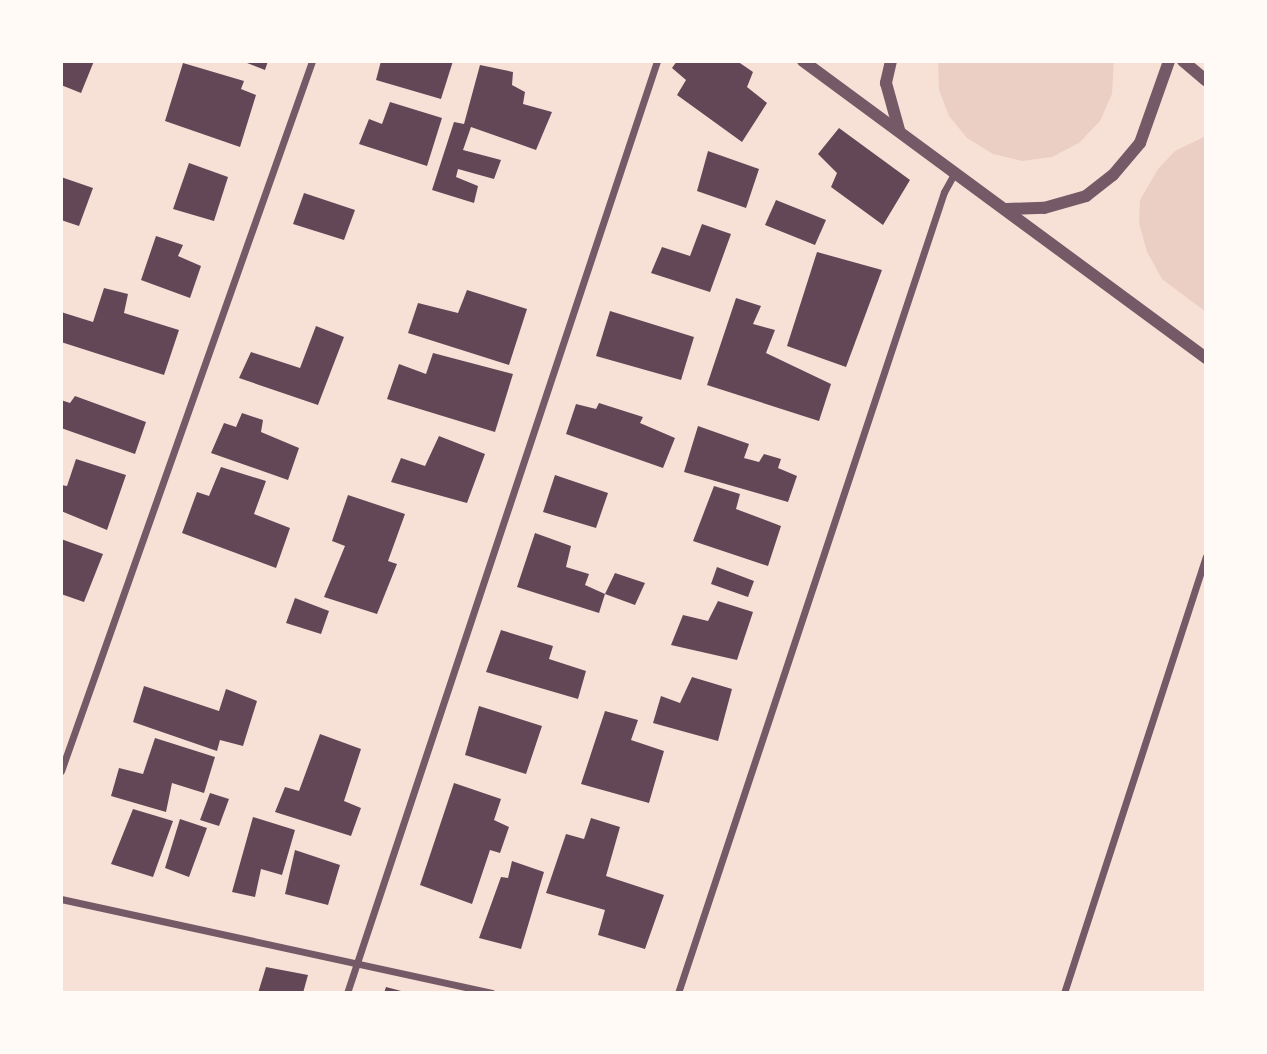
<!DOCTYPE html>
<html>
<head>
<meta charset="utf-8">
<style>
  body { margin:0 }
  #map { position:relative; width:1267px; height:1054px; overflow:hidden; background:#f7e1d7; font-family:"Varela Round",sans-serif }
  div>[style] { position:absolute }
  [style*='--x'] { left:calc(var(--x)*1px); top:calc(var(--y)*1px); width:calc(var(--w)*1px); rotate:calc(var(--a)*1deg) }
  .green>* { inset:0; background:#ebcfc5 }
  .building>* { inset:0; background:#644757 }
  .minor>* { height:7px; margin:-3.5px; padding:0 3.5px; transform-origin:3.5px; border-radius:3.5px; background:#755966 }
  .tertiary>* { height:12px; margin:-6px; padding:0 6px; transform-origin:6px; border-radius:6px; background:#755966 }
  span { translate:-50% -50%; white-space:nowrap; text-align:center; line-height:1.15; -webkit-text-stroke:6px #fffaf5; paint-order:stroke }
  .frame { position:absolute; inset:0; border:63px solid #fffaf5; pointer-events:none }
</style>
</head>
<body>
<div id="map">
  <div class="green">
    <i style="clip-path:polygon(938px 61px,1114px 61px,1112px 94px,1100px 121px,1079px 143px,1052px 157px,1022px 161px,993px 154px,967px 138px,949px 116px,939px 90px)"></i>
    <i style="clip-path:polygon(1206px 136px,1206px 312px,1162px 279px,1147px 252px,1139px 223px,1140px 200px,1158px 169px,1175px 151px)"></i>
  </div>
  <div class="building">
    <i style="clip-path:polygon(61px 61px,94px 61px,81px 93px,61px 85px)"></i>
    <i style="clip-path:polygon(242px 61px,268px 61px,265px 70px)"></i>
    <i style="clip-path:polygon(381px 61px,453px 61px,441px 99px,376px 80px)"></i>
    <i style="clip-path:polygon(677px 61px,737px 61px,753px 72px,747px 87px,767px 103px,742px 142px,677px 95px,686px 80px,672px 68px)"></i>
    <i style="clip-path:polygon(183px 63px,244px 81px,241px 89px,256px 95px,240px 147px,165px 121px)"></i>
    <i style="clip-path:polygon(480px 65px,513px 72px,512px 85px,525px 92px,523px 104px,552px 112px,536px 150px,471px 127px,463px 150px,501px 160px,494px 179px,458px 169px,456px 177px,478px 186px,474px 203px,432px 190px,454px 122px,464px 124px)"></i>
    <i style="clip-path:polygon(390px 102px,442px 118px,427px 166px,359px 144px,369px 119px,382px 124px)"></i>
    <i style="clip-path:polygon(839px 128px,910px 180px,883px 225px,831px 187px,837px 173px,818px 154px)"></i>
    <i style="clip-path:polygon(708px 151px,759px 169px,746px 208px,697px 191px)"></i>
    <i style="clip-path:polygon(189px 163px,228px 177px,214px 221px,173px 209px)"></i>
    <i style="clip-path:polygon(61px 177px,93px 188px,79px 226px,61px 220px)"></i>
    <i style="clip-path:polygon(304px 193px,355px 210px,344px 240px,293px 224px)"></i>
    <i style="clip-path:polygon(776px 200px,826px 220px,815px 245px,765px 225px)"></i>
    <i style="clip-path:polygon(702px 224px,731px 234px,710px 292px,651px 273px,662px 247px,690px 256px)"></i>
    <i style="clip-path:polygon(156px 236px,183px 245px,178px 256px,201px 266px,190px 298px,141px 280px)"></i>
    <i style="clip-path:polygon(817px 252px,882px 270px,846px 367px,787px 346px)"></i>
    <i style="clip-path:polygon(104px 288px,128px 294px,124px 313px,179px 330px,164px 375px,61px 342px,61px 312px,93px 322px)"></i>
    <i style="clip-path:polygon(467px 290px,527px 309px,509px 365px,408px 333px,418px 303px,458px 313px)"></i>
    <i style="clip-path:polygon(736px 298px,761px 306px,753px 324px,775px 330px,766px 353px,831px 384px,819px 421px,707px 385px)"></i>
    <i style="clip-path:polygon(610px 311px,694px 337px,681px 380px,596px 356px)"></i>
    <i style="clip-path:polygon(316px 326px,344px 337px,318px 405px,239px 378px,251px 352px,300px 368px)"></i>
    <i style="clip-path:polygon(433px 353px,513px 374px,495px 432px,387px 399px,399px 364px,426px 374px)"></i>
    <i style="clip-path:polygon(75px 396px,146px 422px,135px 454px,61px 428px,61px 400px,70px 403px)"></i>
    <i style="clip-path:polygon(599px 403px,643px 417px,640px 423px,675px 438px,663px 468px,566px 434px,576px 404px,596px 409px)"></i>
    <i style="clip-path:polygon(242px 413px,263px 420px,261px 432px,299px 448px,288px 480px,211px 453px,224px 423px,236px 427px)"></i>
    <i style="clip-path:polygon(698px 426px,749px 444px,744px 458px,759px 462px,764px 454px,781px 459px,778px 468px,797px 476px,788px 502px,684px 472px)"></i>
    <i style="clip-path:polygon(439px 436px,485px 454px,467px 503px,391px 482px,401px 458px,425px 466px)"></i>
    <i style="clip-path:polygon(76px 459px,126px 475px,107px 530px,61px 511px,61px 485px,67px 486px)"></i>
    <i style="clip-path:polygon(221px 467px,266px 481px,254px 514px,290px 528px,276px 568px,182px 533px,197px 492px,209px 496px)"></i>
    <i style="clip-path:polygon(555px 475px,608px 493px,596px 528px,543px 512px)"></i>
    <i style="clip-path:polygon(714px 486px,740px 494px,736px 509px,781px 526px,768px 566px,693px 541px)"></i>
    <i style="clip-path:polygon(348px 495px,405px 514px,388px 561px,397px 564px,377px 614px,324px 597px,345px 546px,332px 541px)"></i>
    <i style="clip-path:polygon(535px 533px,571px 546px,566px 567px,589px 574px,585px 585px,605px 594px,599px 613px,517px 587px)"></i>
    <i style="clip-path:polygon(61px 539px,103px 554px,84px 602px,61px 594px)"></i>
    <i style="clip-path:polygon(717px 567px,754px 581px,748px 597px,711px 584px)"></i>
    <i style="clip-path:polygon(615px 573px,645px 583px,635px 605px,605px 594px)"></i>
    <i style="clip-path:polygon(295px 598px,329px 611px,321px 634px,286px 623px)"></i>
    <i style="clip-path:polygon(718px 601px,753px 612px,737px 660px,671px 645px,683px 615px,708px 621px)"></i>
    <i style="clip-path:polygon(501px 630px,553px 646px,549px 659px,586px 671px,578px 699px,486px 672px)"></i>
    <i style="clip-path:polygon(692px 677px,732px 689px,718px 741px,653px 723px,661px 696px,680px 703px)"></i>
    <i style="clip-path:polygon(144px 686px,219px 711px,226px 689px,257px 701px,243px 746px,220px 740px,217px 751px,133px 722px)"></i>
    <i style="clip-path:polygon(479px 706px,542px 726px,526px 774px,465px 755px)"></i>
    <i style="clip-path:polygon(605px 711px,638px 720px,631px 740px,664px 751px,649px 803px,581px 784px)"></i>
    <i style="clip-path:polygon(320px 734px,361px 749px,344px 801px,361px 808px,351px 836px,275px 812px,285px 787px,299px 791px)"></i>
    <i style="clip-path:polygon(155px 738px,215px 757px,204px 793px,172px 783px,166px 812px,111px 796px,119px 768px,143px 774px)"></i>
    <i style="clip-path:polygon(454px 783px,501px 799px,494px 820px,509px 827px,500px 853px,490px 850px,472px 904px,420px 885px)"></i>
    <i style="clip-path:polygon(210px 793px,229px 799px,219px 826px,200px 820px)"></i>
    <i style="clip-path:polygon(133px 809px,173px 821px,153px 877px,111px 864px)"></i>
    <i style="clip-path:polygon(253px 817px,295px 830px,282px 875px,261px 869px,255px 897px,232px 892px)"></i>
    <i style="clip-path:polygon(591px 818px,620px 827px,606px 876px,664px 895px,645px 949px,598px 935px,605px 910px,546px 893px,566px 834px,584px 839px)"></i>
    <i style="clip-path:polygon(180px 819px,207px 828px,189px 877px,165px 868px)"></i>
    <i style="clip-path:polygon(295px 850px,340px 865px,328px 905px,285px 894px)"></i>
    <i style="clip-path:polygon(512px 861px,544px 872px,521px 949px,479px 938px,501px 877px,508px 878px)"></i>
    <i style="clip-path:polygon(266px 967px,308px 975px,303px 993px,258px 993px)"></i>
    <i style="clip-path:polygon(386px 987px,405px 992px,405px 993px,384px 993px)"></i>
  </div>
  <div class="minor">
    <i style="--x:61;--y:771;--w:753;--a:-70.53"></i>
    <i style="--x:61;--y:899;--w:441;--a:12.3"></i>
    <i style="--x:347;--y:993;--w:982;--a:-71.6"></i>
    <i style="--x:678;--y:993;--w:844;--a:-71.63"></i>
    <i style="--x:944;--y:192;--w:23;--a:-61"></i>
    <i style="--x:1064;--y:993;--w:459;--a:-72"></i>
  </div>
  <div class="tertiary">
    <i style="--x:803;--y:61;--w:501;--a:36.39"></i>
    <i style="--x:891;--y:61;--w:23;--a:103"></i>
    <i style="--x:886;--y:83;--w:49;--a:74.5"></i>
    <i style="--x:1183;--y:61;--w:30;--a:40"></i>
    <i style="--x:1007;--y:209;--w:37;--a:-2"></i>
    <i style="--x:1044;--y:208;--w:44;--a:-15.9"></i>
    <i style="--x:1086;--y:196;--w:34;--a:-38"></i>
    <i style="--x:1113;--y:175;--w:42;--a:-49.8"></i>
    <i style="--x:1140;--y:143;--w:87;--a:-70.5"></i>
  </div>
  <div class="frame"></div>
</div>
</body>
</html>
